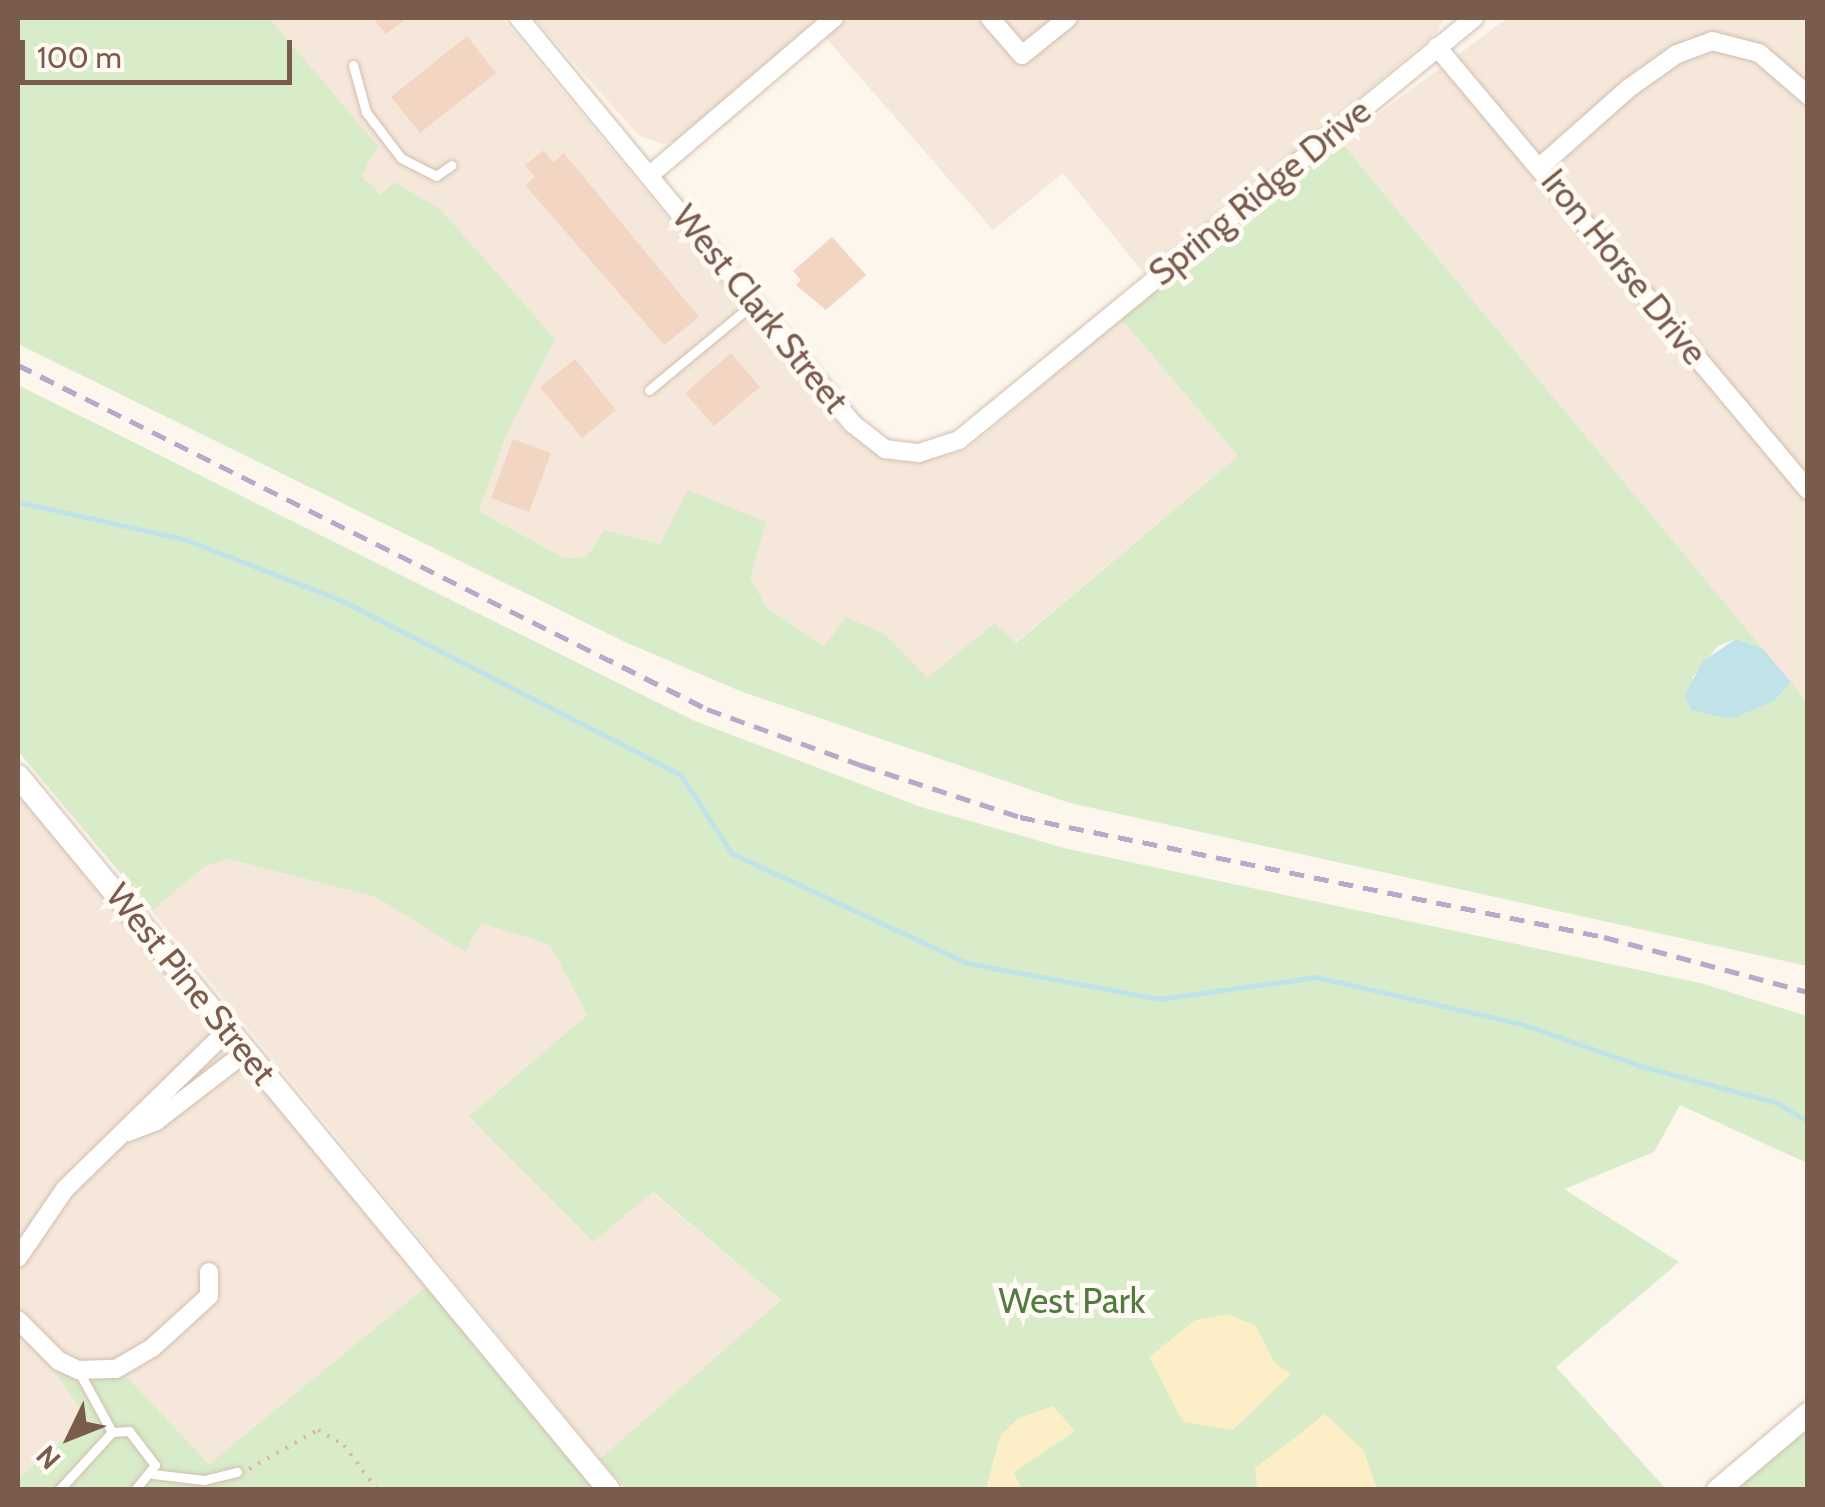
<!DOCTYPE html>
<html>
<head>
<meta charset="utf-8">
<style>
  body { margin:0 }
  #map { position:relative; width:1825px; height:1507px; overflow:hidden; background:#fdf6ec; font-family:Cabin,sans-serif }
  div>[style] { position:absolute }
  [style*='--x'] { left:calc(var(--x)*1px); top:calc(var(--y)*1px); width:calc(var(--w)*1px); rotate:calc(var(--a)*1deg) }
  .residential>* { inset:0; background:#f5e8da }
  .green>* { inset:0; background:#d8ecc9 }
  .sand>* { inset:0; background:#fcefc7 }
  .water>* { inset:0; background:#bfe3e8 }
  .stream>* { height:5px; margin:-2.5px; padding:0 2.5px; transform-origin:2.5px; border-radius:2.5px; background:#bfe3e8 }
  .building>* { inset:0; background:#f3d5c3 }
  .path>* { height:4px; margin-top:-2px; transform-origin:0; background:repeating-linear-gradient(90deg,#d9b8a5 0 2.5px,transparent 0 10.5px) }
  .roads { filter:drop-shadow(0 0 2px #d1beb0) drop-shadow(0 0 2px #d1beb0) }
  .service>* { height:9px; margin:-4.5px; padding:0 4.5px; transform-origin:4.5px; border-radius:4.5px; background:#fff }
  .minor>* { height:18px; margin:-9px; padding:0 9px; transform-origin:9px; border-radius:9px; background:#fff }
  .tertiary>* { height:22px; margin:-11px; padding:0 11px; transform-origin:11px; border-radius:11px; background:#fff }
  .rail>* { height:5px; margin-top:-2.5px; transform-origin:0; background:repeating-linear-gradient(90deg,#b9a8c9 0 15px,transparent 0 25px) }
  span { translate:-50% -50%; white-space:nowrap; text-align:center; line-height:1.15; -webkit-text-stroke:10px #fffaf3; paint-order:stroke }
  .street-label { font-size:35px; color:#7a5c4d }
  .park-label { font-size:35px; color:#537a41 }
  .frame { position:absolute; inset:0; border:20px solid #7a5c4d; pointer-events:none }
  .north { position:absolute; left:20px; top:1387px; width:100px; height:100px; -webkit-text-stroke:8px #fffaf3; paint-order:stroke; rotate:227deg; font-size:28px; font-weight:700; line-height:40px; text-align:center; color:#7a5c4d }
  .north::after { content:''; display:block; margin:auto; width:35px; height:45px; background:#7a5c4d; clip-path:polygon(50% 0,100% 100%,50% 72%,0 100%) }
  .scale { position:absolute; left:20px; top:40px; width:272px; height:45px; box-sizing:border-box; border:5px solid #7a5c4d; border-top:0; padding-left:12px; font-size:30px; line-height:35px; white-space:nowrap; color:#7a5c4d; -webkit-text-stroke:8px #fffaf3; paint-order:stroke }
</style>
</head>
<body>
<div id="map">
  <div class="residential">
    <i style="clip-path:polygon(269px 18px,502px 18px,844px 430px,883px 459px,915px 463px,966px 450px,1121px 319px,1238px 456px,1015px 643px,995px 623px,927px 679px,885px 634px,846px 617px,824px 646px,767px 608px,688px 491px,660px 544px,604px 530px,588px 557px,564px 558px,479px 511px,508px 431px,382px 196px,360px 176px)"></i>
    <i style="clip-path:polygon(534px 18px,1445px 18px,1435px 34px,1146px 276px,1063px 173px,993px 230px,813px 23px,674px 142px,662px 144px,638px 135px)"></i>
    <i style="clip-path:polygon(1507px 18px,1807px 18px,1807px 703px,1341px 142px)"></i>
    <i style="clip-path:polygon(18px 792px,428px 1285px,209px 1464px,126px 1376px,95px 1380px,56px 1373px,87px 1419px,18px 1478px)"></i>
    <i style="clip-path:polygon(228px 859px,376px 897px,465px 951px,481px 923px,550px 945px,587px 1015px,470px 1115px,652px 1192px,782px 1301px,600px 1459px,152px 911px,205px 866px)"></i>
  </div>
  <div class="green">
    <i style="clip-path:polygon(269px 18px,378px 146px,361px 176px,381px 195px,394px 182px,440px 209px,555px 339px,508px 431px,479px 511px,564px 558px,587px 557px,604px 530px,660px 544px,688px 490px,766px 522px,750px 578px,767px 608px,824px 646px,846px 617px,885px 634px,927px 678px,995px 623px,1016px 643px,1238px 456px,1121px 319px,1341px 142px,1762px 648px,1736px 639px,1718px 646px,1692px 678px,1774px 701px,1791px 682px,1807px 703px,1807px 966px,1070px 803px,740px 691px,625px 642px,18px 344px,18px 20px)"></i>
    <i style="clip-path:polygon(18px 385px,695px 721px,921px 807px,1064px 848px,1700px 983px,1807px 1016px,1807px 1163px,1680px 1105px,1654px 1152px,1564px 1189px,1679px 1262px,1556px 1367px,1666px 1489px,626px 1489px,600px 1459px,781px 1300px,653px 1192px,593px 1242px,469px 1116px,587px 1015px,550px 945px,481px 923px,465px 952px,376px 897px,228px 859px,205px 866px,152px 911px,18px 751px)"></i>
    <i style="clip-path:polygon(428px 1285px,597px 1490px,18px 1490px,18px 1478px,87px 1419px,55px 1372px,95px 1380px,126px 1376px,209px 1464px)"></i>
    <i style="clip-path:polygon(1807px 1428px,1807px 1489px,1735px 1489px)"></i>
  </div>
  <div class="sand">
    <i style="clip-path:polygon(1228px 1314px,1256px 1326px,1275px 1363px,1291px 1374px,1233px 1430px,1183px 1422px,1149px 1357px,1195px 1320px)"></i>
    <i style="clip-path:polygon(1053px 1406px,1075px 1431px,1014px 1472px,1021px 1489px,986px 1489px,1000px 1436px,1019px 1418px)"></i>
    <i style="clip-path:polygon(1325px 1414px,1364px 1451px,1377px 1489px,1257px 1489px,1255px 1468px)"></i>
  </div>
  <div class="water">
    <i style="clip-path:polygon(1736px 639px,1762px 648px,1791px 682px,1774px 701px,1731px 719px,1691px 710px,1685px 695px,1703px 661px)"></i>
  </div>
  <div class="stream">
    <i style="--x:18;--y:502;--w:170;--a:12.6"></i>
    <i style="--x:184;--y:539;--w:171;--a:21.3"></i>
    <i style="--x:343;--y:601;--w:380;--a:27.2"></i>
    <i style="--x:681;--y:775;--w:93;--a:57.3"></i>
    <i style="--x:731;--y:853;--w:260;--a:25"></i>
    <i style="--x:967;--y:963;--w:196;--a:10.6"></i>
    <i style="--x:1160;--y:999;--w:158;--a:-8"></i>
    <i style="--x:1316;--y:977;--w:211;--a:12.9"></i>
    <i style="--x:1522;--y:1024;--w:126;--a:19.4"></i>
    <i style="--x:1641;--y:1066;--w:142;--a:15.1"></i>
    <i style="--x:1778;--y:1103;--w:36;--a:32"></i>
  </div>
  <div class="building">
    <i style="clip-path:polygon(373px 18px,407px 18px,386px 34px)"></i>
    <i style="clip-path:polygon(467px 36px,496px 73px,420px 133px,391px 97px)"></i>
    <i style="clip-path:polygon(544px 150px,553px 162px,564px 153px,699px 317px,664px 345px,525px 185px,535px 177px,525px 165px)"></i>
    <i style="clip-path:polygon(832px 237px,866px 275px,826px 310px,796px 285px,801px 280px,793px 271px)"></i>
    <i style="clip-path:polygon(731px 353px,760px 387px,714px 426px,685px 393px)"></i>
    <i style="clip-path:polygon(575px 359px,616px 410px,582px 438px,540px 387px)"></i>
    <i style="clip-path:polygon(513px 439px,551px 453px,529px 512px,491px 498px)"></i>
  </div>
  <div class="path">
    <i style="--x:249;--y:1469;--w:79;--a:-29.5"></i>
    <i style="--x:318;--y:1430;--w:30;--a:30"></i>
    <i style="--x:344;--y:1445;--w:56;--a:53.7"></i>
  </div>
  <div class="roads">
    <div class="service">
      <i style="--x:353;--y:65;--w:49;--a:74.5"></i>
      <i style="--x:366;--y:112;--w:58;--a:52.7"></i>
      <i style="--x:401;--y:158;--w:39;--a:27"></i>
      <i style="--x:436;--y:176;--w:19;--a:-35"></i>
      <i style="--x:649;--y:390;--w:136;--a:-39.6"></i>
      <i style="--x:78;--y:1370;--w:71;--a:61.3"></i>
      <i style="--x:112;--y:1432;--w:17;--a:-3"></i>
      <i style="--x:129;--y:1431;--w:43;--a:52.6"></i>
      <i style="--x:155;--y:1465;--w:32;--a:129"></i>
      <i style="--x:153;--y:1474;--w:51;--a:6.7"></i>
      <i style="--x:204;--y:1480;--w:34;--a:-14"></i>
      <i style="--x:59;--y:1490;--w:79;--a:-47.6"></i>
    </div>
    <div class="minor">
      <i style="--x:519;--y:18;--w:526;--a:50.56"></i>
      <i style="--x:853;--y:424;--w:41;--a:38"></i>
      <i style="--x:885;--y:449;--w:34;--a:7"></i>
      <i style="--x:919;--y:453;--w:42;--a:-18"></i>
      <i style="--x:959;--y:440;--w:666;--a:-39.33"></i>
      <i style="--x:990;--y:18;--w:49;--a:49.1"></i>
      <i style="--x:1022;--y:55;--w:59;--a:-38.8"></i>
      <i style="--x:1437;--y:47;--w:578;--a:50.05"></i>
      <i style="--x:1541;--y:166;--w:118;--a:-41.6"></i>
      <i style="--x:1629;--y:88;--w:59;--a:-35.3"></i>
      <i style="--x:1677;--y:54;--w:37;--a:-20"></i>
      <i style="--x:1712;--y:41;--w:49;--a:14.3"></i>
      <i style="--x:1759;--y:53;--w:65;--a:40.6"></i>
      <i style="--x:650;--y:175;--w:242;--a:-40.5"></i>
      <i style="--x:128;--y:1132;--w:30;--a:-21"></i>
      <i style="--x:156;--y:1121;--w:113;--a:-37.5"></i>
      <i style="--x:18;--y:1258;--w:83;--a:-55.7"></i>
      <i style="--x:65;--y:1189;--w:228;--a:-44.3"></i>
      <i style="--x:18;--y:1320;--w:58;--a:45"></i>
      <i style="--x:59;--y:1361;--w:21;--a:25"></i>
      <i style="--x:78;--y:1370;--w:38;--a:-2"></i>
      <i style="--x:116;--y:1369;--w:42;--a:-30.3"></i>
      <i style="--x:152;--y:1348;--w:77;--a:-42.4"></i>
      <i style="--x:209;--y:1296;--w:24;--a:-90"></i>
    </div>
    <div class="tertiary">
      <i style="--x:18;--y:776;--w:927;--a:50.38"></i>
      <i style="--x:1718;--y:1490;--w:118;--a:-40.2"></i>
    </div>
  </div>
  <div class="rail">
    <i style="--x:18;--y:365;--w:770;--a:26.53"></i>
    <i style="--x:707;--y:709;--w:164;--a:20"></i>
    <i style="--x:861;--y:765;--w:167;--a:18.1"></i>
    <i style="--x:1020;--y:817;--w:596;--a:11.61"></i>
    <i style="--x:1604;--y:937;--w:211;--a:15.1"></i>
  </div>
  <div class="street-label">
    <span style="left:1260px;top:192px;rotate:-39deg">Spring Ridge Drive</span>
    <span style="left:1624px;top:267px;rotate:51deg">Iron Horse Drive</span>
    <span style="left:760px;top:309px;rotate:51deg">West Clark Street</span>
    <span style="left:191px;top:984px;rotate:51deg">West Pine Street</span>
  </div>
  <div class="park-label">
    <span style="left:1072px;top:1301px">West Park</span>
  </div>
  <div class="frame"></div>
  <div class="north">N</div>
  <div class="scale">100 m</div>
</div>
</body>
</html>
